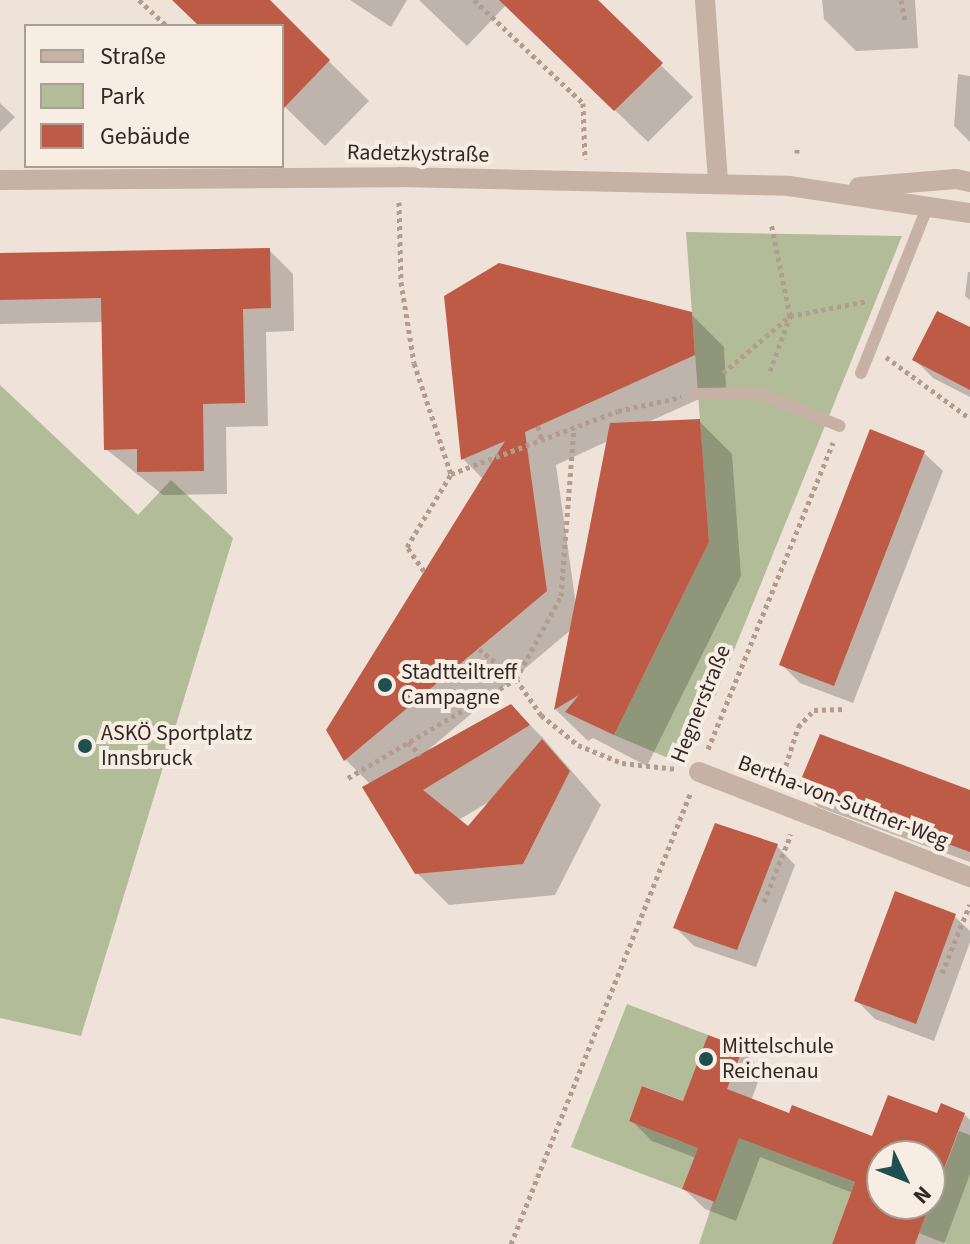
<!DOCTYPE html>
<html>
<head>
<meta charset="utf-8">
<style>
  body { margin:0 }
  #map { position:relative; width:970px; height:1244px; overflow:hidden; background:#efe2d8; font-family:"Source Sans 3",sans-serif }
  div>[style] { position:absolute }
  [style*='--x'] { left:calc(var(--x)*1px); top:calc(var(--y)*1px); width:calc(var(--w)*1px); rotate:calc(var(--a)*1deg) }
  .green>* { inset:0; background:#b3bc99 }
  .shadow>* { inset:0; background:#0003 }
  .building>* { inset:0; background:#be5b47 }
  .path>* { height:5px; margin-top:-2.5px; transform-origin:0; background:repeating-linear-gradient(90deg,#b19c8f 0 4px,transparent 0 8px) }
  .service>* { height:12px; margin:-6px; padding:0 6px; transform-origin:6px; border-radius:6px; background:#c6b2a5 }
  .minor>* { height:20px; margin:-10px; padding:0 10px; transform-origin:10px; border-radius:10px; background:#c6b2a5 }
  .dots>* { width:22px; height:22px; translate:-50% -50%; box-sizing:border-box; border:4px solid #f7ede3; border-radius:50% }
  span { translate:-50% -50%; white-space:nowrap; text-align:center; line-height:1.15; -webkit-text-stroke:8px #f7ede3; paint-order:stroke }
  .street-label { font-size:22px; color:#322926 }
  .poi-label { font-size:22px; color:#322926 }
  .left { translate:0 -50%; text-align:left }
  .legend { position:absolute; left:24px; top:24px; width:260px; height:144px; box-sizing:border-box; background:#f7ede3; border:2px solid #a89f97; margin:0; padding:10px 14px; list-style:none; font-size:24px; color:#322926 }
  .legend li { display:flex; align-items:center; gap:16px; height:40px }
  .legend b { width:40px; border:2px solid #a89f97 }
  .north { position:absolute; left:866px; top:1140px; width:80px; height:80px; box-sizing:border-box; background:#f7ede3; border:2px solid #a89f97; border-radius:50%; rotate:133deg; font-size:22px; font-weight:700; line-height:32px; text-align:center; color:#322926 }
  .north::after { content:''; display:block; margin:auto; width:28px; height:36px; background:#1e5050; clip-path:polygon(50% 0,100% 100%,50% 72%,0 100%) }
</style>
</head>
<body>
<div id="map">
  <div class="green">
    <i style="clip-path:polygon(686px 232px,902px 236px,687px 766px,614px 735px,709px 542px)"></i>
    <i style="clip-path:polygon(0 385px,138px 515px,171px 480px,233px 538px,81px 1036px,0 1018px)"></i>
    <i style="clip-path:polygon(627px 1004px,708px 1035px,689px 1103px,643px 1086px,629px 1120px,680px 1141px,700px 1143px,682px 1189px,571px 1147px)"></i>
    <i style="clip-path:polygon(959px 1131px,970px 1135px,970px 1244px,947px 1244px,919px 1233px)"></i>
    <i style="clip-path:polygon(735px 1136px,855px 1182px,832px 1244px,699px 1244px)"></i>
  </div>
  <div class="shadow">
    <i style="clip-path:polygon(174px 0,267px 0,369px 101px,325px 146px,282px 104px,282px 26px,201px 26px)"></i>
    <i style="clip-path:polygon(350px 0,407px 0,391px 27px)"></i>
    <i style="clip-path:polygon(419px 0,595px 0,693px 97px,648px 142px,506px 5px,467px 46px)"></i>
    <i style="clip-path:polygon(822px 0,915px 0,918px 48px,856px 51px,824px 19px)"></i>
    <i style="clip-path:polygon(958px 74px,970px 76px,970px 142px,954px 126px)"></i>
    <i style="clip-path:polygon(0 103px,15px 117px,0 132px)"></i>
    <i style="clip-path:polygon(269px 250px,293px 274px,294px 331px,266px 332px,268px 426px,226px 427px,227px 494px,163px 495px,106px 449px,104px 322px,0 324px,0 255px)"></i>
    <i style="clip-path:polygon(968px 272px,970px 272px,970px 300px,965px 296px)"></i>
    <i style="clip-path:polygon(evenodd,446px 297px,691px 314px,724px 347px,726px 387px,646px 423px,699px 421px,732px 454px,741px 576px,647px 766px,593px 738px,588px 741px,556px 710px,572px 629px,427px 751px,511px 706px,543px 738px,601px 805px,555px 895px,449px 905px,416px 872px,371px 785px,346px 760px,328px 730px,483px 479px,463px 459px,446px 297px,608px 441px,576px 605px,556px 465px,608px 441px,446px 297px,492px 800px,468px 829px,457px 821px,492px 800px)"></i>
    <i style="clip-path:polygon(970px 329px,970px 397px,933px 378px,915px 360px)"></i>
    <i style="clip-path:polygon(924px 453px,943px 471px,853px 703px,800px 683px,781px 664px)"></i>
    <i style="clip-path:polygon(800px 788px,970px 792px,970px 862px,818px 807px)"></i>
    <i style="clip-path:polygon(777px 846px,795px 865px,756px 967px,694px 946px,676px 928px)"></i>
    <i style="clip-path:polygon(954px 916px,970px 931px,970px 942px,934px 1041px,875px 1019px,856px 1000px)"></i>
    <i style="clip-path:polygon(evenodd,742px 1050px,762px 1071px,751px 1101px,790px 1116px,873px 1139px,938px 1116px,964px 1114px,970px 1120px,970px 1174px,944px 1244px,834px 1244px,853px 1193px,760px 1157px,736px 1221px,705px 1209px,684px 1189px,696px 1158px,652px 1141px,631px 1120px,684px 1104px,742px 1050px,882px 1156px,930px 1156px,930px 1204px,882px 1204px,882px 1156px)"></i>
  </div>
  <div class="building">
    <i style="clip-path:polygon(172px 0,270px 0,330px 60px,282px 110px,282px 26px,199px 26px)"></i>
    <i style="clip-path:polygon(499px 0,598px 0,663px 63px,614px 111px)"></i>
    <i style="clip-path:polygon(270px 248px,271px 308px,243px 309px,245px 403px,203px 404px,204px 471px,137px 472px,137px 449px,104px 450px,101px 298px,0 300px,0 253px)"></i>
    <i style="clip-path:polygon(499px 263px,692px 312px,695px 355px,525px 432px,547px 591px,344px 761px,326px 730px,505px 441px,461px 460px,444px 296px)"></i>
    <i style="clip-path:polygon(937px 311px,970px 327px,970px 390px,912px 360px)"></i>
    <i style="clip-path:polygon(700px 419px,709px 542px,614px 735px,565px 712px,579px 695px,554px 710px,610px 423px)"></i>
    <i style="clip-path:polygon(870px 429px,925px 451px,834px 686px,779px 665px)"></i>
    <i style="clip-path:polygon(511px 704px,530px 725px,423px 790px,468px 826px,542px 739px,570px 771px,523px 864px,415px 874px,362px 787px)"></i>
    <i style="clip-path:polygon(820px 734px,970px 790px,970px 852px,797px 789px)"></i>
    <i style="clip-path:polygon(715px 823px,778px 844px,737px 950px,673px 928px)"></i>
    <i style="clip-path:polygon(895px 891px,956px 914px,916px 1024px,854px 1001px)"></i>
    <i style="clip-path:polygon(708px 1035px,743px 1048px,727px 1089px,789px 1113px,792px 1105px,872px 1136px,888px 1095px,937px 1113px,941px 1103px,965px 1113px,932px 1200px,930px 1156px,882px 1156px,882px 1204px,930px 1204px,915px 1244px,832px 1244px,855px 1182px,739px 1138px,715px 1202px,682px 1189px,698px 1148px,629px 1121px,642px 1086px,683px 1101px)"></i>
  </div>
  <div class="path">
    <i style="--x:139;--y:0;--w:38;--a:43"></i>
    <i style="--x:474;--y:0;--w:150;--a:43.4"></i>
    <i style="--x:583;--y:103;--w:56;--a:88"></i>
    <i style="--x:901;--y:0;--w:20;--a:79"></i>
    <i style="--x:797;--y:153;--w:5;--a:-90"></i>
    <i style="--x:399;--y:202;--w:80;--a:88.6"></i>
    <i style="--x:401;--y:282;--w:82;--a:80.9"></i>
    <i style="--x:414;--y:363;--w:117;--a:71.6"></i>
    <i style="--x:451;--y:474;--w:178;--a:-20.7"></i>
    <i style="--x:618;--y:411;--w:65;--a:-12.5"></i>
    <i style="--x:886;--y:357;--w:102;--a:36.2"></i>
    <i style="--x:770;--y:371;--w:59;--a:-70"></i>
    <i style="--x:790;--y:316;--w:95;--a:-101.5"></i>
    <i style="--x:723;--y:373;--w:88;--a:-40.4"></i>
    <i style="--x:790;--y:316;--w:78;--a:-11"></i>
    <i style="--x:538;--y:426;--w:15;--a:74"></i>
    <i style="--x:424;--y:571;--w:29;--a:-125"></i>
    <i style="--x:407;--y:547;--w:85;--a:-58.9"></i>
    <i style="--x:479;--y:649;--w:48;--a:39"></i>
    <i style="--x:516;--y:679;--w:44;--a:55.2"></i>
    <i style="--x:541;--y:715;--w:48;--a:39"></i>
    <i style="--x:578;--y:745;--w:48;--a:22.2"></i>
    <i style="--x:622;--y:763;--w:55;--a:6.2"></i>
    <i style="--x:408;--y:742;--w:18;--a:47"></i>
    <i style="--x:708;--y:749;--w:331;--a:-67.8"></i>
    <i style="--x:348;--y:778;--w:195;--a:-30.5"></i>
    <i style="--x:516;--y:679;--w:94;--a:-61.5"></i>
    <i style="--x:561;--y:596;--w:169;--a:-85.6"></i>
    <i style="--x:781;--y:781;--w:57;--a:-72.5"></i>
    <i style="--x:798;--y:727;--w:23;--a:-47"></i>
    <i style="--x:814;--y:710;--w:30;--a:-2"></i>
    <i style="--x:764;--y:902;--w:73;--a:-68.3"></i>
    <i style="--x:942;--y:973;--w:74;--a:-67.9"></i>
    <i style="--x:511;--y:1244;--w:487;--a:-68.3"></i>
  </div>
  <div class="service">
    <i style="--x:861;--y:373;--w:178;--a:-68.2"></i>
    <i style="--x:698;--y:394;--w:61;--a:-0.9"></i>
    <i style="--x:759;--y:393;--w:87;--a:22.2"></i>
  </div>
  <div class="minor">
    <i style="--x:705;--y:0;--w:183;--a:85.9"></i>
    <i style="--x:0;--y:180;--w:400;--a:-0.4"></i>
    <i style="--x:400;--y:177;--w:389;--a:1.3"></i>
    <i style="--x:789;--y:186;--w:183;--a:8.5"></i>
    <i style="--x:859;--y:187;--w:97;--a:-4.7"></i>
    <i style="--x:956;--y:179;--w:14;--a:12"></i>
    <i style="--x:699;--y:772;--w:291;--a:21.2"></i>
  </div>
  <div class="dots">
    <i style="left:385px;top:685px;background:#1e5050"></i>
    <i style="left:85px;top:746px;background:#1e5050"></i>
    <i style="left:706px;top:1059px;background:#1e5050"></i>
  </div>
  <div class="street-label">
    <span style="left:418px;top:154px;rotate:1deg">Radetzkystraße</span>
    <span style="left:701px;top:704px;rotate:-68deg">Hegnerstraße</span>
    <span style="left:843px;top:802px;rotate:21deg">Bertha-von-Suttner-Weg</span>
  </div>
  <div class="poi-label">
    <span class="left" style="left:401px;top:685px">Stadtteiltreff<br>Campagne</span>
    <span class="left" style="left:101px;top:746px">ASKÖ Sportplatz<br>Innsbruck</span>
    <span class="left" style="left:722px;top:1059px">Mittelschule<br>Reichenau</span>
  </div>
  <ul class="legend">
  <li><b style="height:10px;background:#c6b2a5"></b>Straße</li>
  <li><b style="height:22px;background:#b3bc99"></b>Park</li>
  <li><b style="height:22px;background:#be5b47"></b>Gebäude</li>
  </ul>
  <div class="north">N</div>
</div>
</body>
</html>
